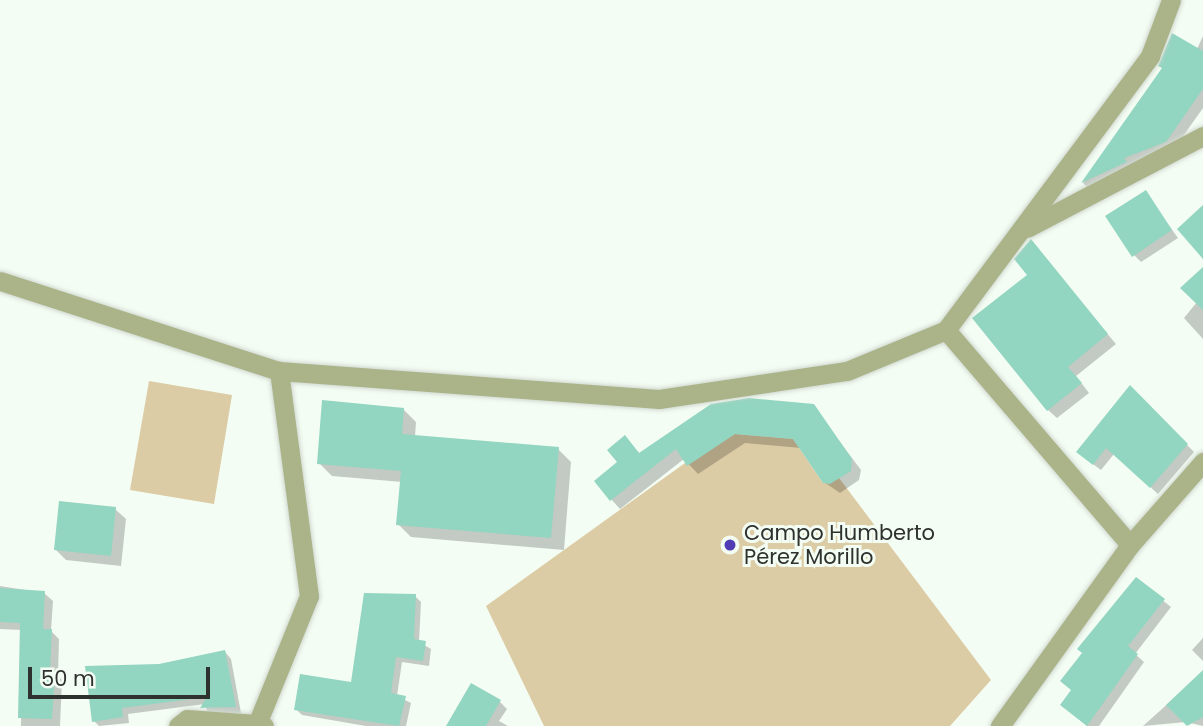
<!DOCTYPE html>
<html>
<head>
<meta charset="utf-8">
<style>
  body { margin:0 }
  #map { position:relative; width:1203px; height:726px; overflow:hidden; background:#f4fdf4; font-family:Poppins,sans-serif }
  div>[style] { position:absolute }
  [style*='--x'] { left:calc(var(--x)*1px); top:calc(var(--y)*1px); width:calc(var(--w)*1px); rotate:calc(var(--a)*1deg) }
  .green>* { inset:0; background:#dccca5 }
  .shadow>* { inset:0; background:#0003 }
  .building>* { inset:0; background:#92d5c0 }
  .roads { filter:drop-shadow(0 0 2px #d0d8d0) drop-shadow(0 0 2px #d0d8d0) }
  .minor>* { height:19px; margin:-9.5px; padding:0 9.5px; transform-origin:9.5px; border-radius:9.5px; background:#abb489 }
  .dots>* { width:19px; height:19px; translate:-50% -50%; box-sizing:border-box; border:4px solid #f4fdf4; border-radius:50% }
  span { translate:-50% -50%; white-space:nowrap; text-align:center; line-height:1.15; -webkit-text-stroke:6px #f4fdf4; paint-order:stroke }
  .poi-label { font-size:21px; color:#2e312e }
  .left { translate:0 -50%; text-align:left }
  .scale { position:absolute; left:28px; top:667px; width:182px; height:32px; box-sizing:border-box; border:4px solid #2e312e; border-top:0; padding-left:9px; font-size:21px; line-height:24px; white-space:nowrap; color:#2e312e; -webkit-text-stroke:5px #f4fdf4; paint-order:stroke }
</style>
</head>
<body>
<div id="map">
  <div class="green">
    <i style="clip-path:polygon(149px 381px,232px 395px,214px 504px,130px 490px)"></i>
    <i style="clip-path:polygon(735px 434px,793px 439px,823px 483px,839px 478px,991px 680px,950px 726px,544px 726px,486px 606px,685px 463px)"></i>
  </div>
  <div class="shadow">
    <i style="clip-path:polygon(1203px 36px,1203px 108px,1174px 149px,1090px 190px,1083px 183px,1163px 69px,1197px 49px)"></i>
    <i style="clip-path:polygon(1145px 192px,1178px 238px,1141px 262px,1134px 255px)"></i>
    <i style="clip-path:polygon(1037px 251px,1116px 344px,1076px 376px,1089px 393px,1057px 418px,1048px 410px,1029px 275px)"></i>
    <i style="clip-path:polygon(1203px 270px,1203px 339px,1184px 318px,1197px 302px)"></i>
    <i style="clip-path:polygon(1130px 387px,1194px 452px,1158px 494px,1114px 454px,1101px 470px,1086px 459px)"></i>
    <i style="clip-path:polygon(813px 406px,861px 470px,859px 480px,840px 493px,824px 482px,801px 448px,745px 443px,698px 474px,684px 459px,620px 509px,611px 499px,625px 438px,640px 454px)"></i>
    <i style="clip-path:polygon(403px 409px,416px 422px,415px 437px,558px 449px,571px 462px,564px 550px,411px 537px,398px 524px,402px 482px,332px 476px,319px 463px)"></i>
    <i style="clip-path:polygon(115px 509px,126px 519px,121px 566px,66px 560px,56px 550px)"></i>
    <i style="clip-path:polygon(1136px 579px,1171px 607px,1135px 654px,1144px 662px,1099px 726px,1087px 726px,1069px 711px,1073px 691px)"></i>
    <i style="clip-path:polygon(0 586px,44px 593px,53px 601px,51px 631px,59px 639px,58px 676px,62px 680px,60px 726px,21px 726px,22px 630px,0 629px)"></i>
    <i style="clip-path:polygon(415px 596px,421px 602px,419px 642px,431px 649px,429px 666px,402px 662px,397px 696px,411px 703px,406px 726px,366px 726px,302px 715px,296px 709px,353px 685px)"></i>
    <i style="clip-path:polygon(1203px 638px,1203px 661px,1192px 650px)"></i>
    <i style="clip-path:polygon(225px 652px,231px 659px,241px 713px,208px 713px,205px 704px,128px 714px,129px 723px,99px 726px,94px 721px,159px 665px)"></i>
    <i style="clip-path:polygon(1192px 682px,1203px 694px,1203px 726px,1186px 722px,1143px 726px)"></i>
    <i style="clip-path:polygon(500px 702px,507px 709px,499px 721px,508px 726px,452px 726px)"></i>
  </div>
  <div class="building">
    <i style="clip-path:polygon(1172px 33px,1203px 51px,1203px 89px,1166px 142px,1124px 158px,1127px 162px,1081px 183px,1162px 68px,1158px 66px)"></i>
    <i style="clip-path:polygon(1146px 190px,1172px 230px,1132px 257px,1105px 216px)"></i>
    <i style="clip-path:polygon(1203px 205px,1203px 259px,1177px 229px)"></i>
    <i style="clip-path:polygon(1031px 239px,1108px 334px,1068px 367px,1082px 383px,1047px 411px,972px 318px,1027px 275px,1014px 259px)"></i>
    <i style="clip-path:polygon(1203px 267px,1203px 310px,1180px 288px)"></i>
    <i style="clip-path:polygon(1130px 385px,1188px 444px,1150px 488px,1106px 448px,1093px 465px,1076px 452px)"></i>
    <i style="clip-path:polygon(749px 398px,814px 404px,852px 459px,851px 471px,830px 484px,823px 483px,793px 439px,735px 434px,687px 466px,676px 449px,610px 501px,594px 481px,617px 462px,607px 450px,625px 435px,639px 453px,711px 404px)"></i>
    <i style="clip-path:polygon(322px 400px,404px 408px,402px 434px,559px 447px,551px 538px,396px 525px,401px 471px,317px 464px)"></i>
    <i style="clip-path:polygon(59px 501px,116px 507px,111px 556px,54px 550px)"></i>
    <i style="clip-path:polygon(1136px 577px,1165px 599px,1128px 646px,1138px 654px,1087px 726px,1060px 705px,1071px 690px,1060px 681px,1082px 653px,1077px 649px)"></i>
    <i style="clip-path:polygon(0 588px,45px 591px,43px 629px,52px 629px,50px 671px,55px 670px,52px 719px,18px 718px,20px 623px,0 622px)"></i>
    <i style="clip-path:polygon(364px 593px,416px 594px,414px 639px,426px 641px,423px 661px,396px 657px,391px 693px,406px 696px,399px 726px,294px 710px,300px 674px,351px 682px)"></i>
    <i style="clip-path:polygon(225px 650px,236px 707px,200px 708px,207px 697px,122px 708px,123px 717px,92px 722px,85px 666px,159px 664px)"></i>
    <i style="clip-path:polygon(1203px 670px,1203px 717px,1187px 726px,1166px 705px)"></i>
    <i style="clip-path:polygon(471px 683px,501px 700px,486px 726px,446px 726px)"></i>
  </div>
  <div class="roads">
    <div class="minor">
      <i style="--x:1027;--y:228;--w:199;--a:-27.6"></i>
      <i style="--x:0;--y:281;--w:293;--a:17.9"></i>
      <i style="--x:279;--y:371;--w:381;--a:4.2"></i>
      <i style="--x:659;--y:399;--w:190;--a:-8.5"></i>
      <i style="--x:847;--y:371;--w:107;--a:-22.5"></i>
      <i style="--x:946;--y:330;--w:342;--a:-53.3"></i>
      <i style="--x:1150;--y:56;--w:60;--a:-69.4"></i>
      <i style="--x:946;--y:330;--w:283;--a:49.4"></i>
      <i style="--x:1130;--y:545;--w:223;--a:125.7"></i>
      <i style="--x:1130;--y:545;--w:111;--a:-48.7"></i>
      <i style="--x:178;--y:726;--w:11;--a:-38"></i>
      <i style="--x:187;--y:719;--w:70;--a:4.1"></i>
      <i style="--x:264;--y:726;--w:7;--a:-164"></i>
      <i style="--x:257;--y:724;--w:138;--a:-67.9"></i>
      <i style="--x:309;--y:596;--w:227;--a:-97.6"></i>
    </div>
  </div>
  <div class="dots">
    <i style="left:730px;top:545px;background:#523cb3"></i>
  </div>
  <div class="poi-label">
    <span class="left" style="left:744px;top:545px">Campo Humberto<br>Pérez Morillo</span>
  </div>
  <div class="scale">50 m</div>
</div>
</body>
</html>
